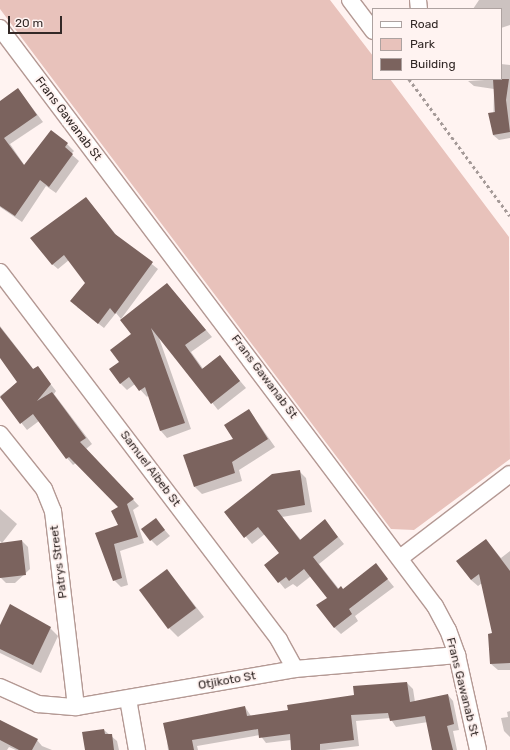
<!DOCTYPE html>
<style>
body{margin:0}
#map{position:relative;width:510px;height:750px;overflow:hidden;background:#fff3f1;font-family:Rubik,sans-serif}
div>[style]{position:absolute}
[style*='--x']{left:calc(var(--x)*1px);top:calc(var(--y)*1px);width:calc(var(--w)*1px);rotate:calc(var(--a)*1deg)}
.green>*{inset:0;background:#e8c2bb}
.shadow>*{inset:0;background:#0003}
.building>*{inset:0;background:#7b635e}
.path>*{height:2.5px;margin-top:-1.25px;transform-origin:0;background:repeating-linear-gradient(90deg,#a59a98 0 3px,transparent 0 6px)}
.roads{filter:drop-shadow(1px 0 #b49994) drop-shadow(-1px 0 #b49994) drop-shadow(0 1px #b49994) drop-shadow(0 -1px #b49994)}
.street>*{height:16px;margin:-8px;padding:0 8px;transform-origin:8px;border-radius:8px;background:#fff}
span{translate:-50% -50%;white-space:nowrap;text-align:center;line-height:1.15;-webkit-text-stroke:4px #fff3f1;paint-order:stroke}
.street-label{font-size:12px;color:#322826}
.legend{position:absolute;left:372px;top:8px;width:130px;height:72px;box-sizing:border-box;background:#fff3f1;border:1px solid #ada2a0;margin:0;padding:5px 7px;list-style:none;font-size:12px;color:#322826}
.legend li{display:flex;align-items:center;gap:8px;height:20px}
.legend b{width:20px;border:1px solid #ada2a0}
.scale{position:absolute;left:8px;top:16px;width:54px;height:18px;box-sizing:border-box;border:2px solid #322826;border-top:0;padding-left:5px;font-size:12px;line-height:14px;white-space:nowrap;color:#322826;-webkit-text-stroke:3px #fff3f1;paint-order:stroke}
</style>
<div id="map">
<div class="green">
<i style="clip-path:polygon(0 0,330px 0,373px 56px,373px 79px,390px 79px,509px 237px,510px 459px,414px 530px,391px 529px,0 9px)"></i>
</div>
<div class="shadow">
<i style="clip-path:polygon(479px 0,510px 0,510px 25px,501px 28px,501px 9px,473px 9px)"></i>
<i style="clip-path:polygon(501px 64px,510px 65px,510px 138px,499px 140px,493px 135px,494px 89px,474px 86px,468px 81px,501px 79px)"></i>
<i style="clip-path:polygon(18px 89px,43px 122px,10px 144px,25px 166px,67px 144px,74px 151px,71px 154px,79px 161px,56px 193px,46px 186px,22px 222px,0 207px,0 102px)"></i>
<i style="clip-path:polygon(91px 204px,118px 237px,158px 269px,121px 319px,116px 313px,104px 328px,77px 307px,86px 283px,69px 260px,58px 269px,52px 264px)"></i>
<i style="clip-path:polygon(167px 284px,212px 337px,191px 352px,204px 370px,220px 357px,246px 388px,218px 410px,158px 335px,191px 429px,167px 438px,161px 431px,149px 395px,147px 397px,135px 384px,127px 390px,120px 383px,120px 362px,132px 334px)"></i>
<i style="clip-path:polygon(0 326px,34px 370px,37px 367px,56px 391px,54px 394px,92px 444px,86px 449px,139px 506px,133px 510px,144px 543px,120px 551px,128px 585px,121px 587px,114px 580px,96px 534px,119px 525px,120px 507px,76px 463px,73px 465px,67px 458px,39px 421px,27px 430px,0 396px,18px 382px,0 356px)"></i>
<i style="clip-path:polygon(249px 410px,275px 447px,239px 470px,242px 481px,202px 494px,195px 487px,234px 440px)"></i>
<i style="clip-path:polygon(299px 471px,306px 478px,312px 512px,282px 517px,301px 540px,325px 521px,344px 544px,319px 564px,339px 589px,343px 590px,376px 565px,394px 587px,355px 616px,358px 621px,341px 634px,334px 627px,328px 598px,311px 576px,297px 587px,293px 584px,285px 589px,265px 565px,280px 553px,265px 534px,252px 544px,225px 512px)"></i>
<i style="clip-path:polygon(0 509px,17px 524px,2px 543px,0 541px)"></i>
<i style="clip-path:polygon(156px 520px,170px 536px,157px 546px,151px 540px)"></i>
<i style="clip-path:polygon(486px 540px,501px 558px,510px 551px,510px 672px,510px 670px,498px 670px,491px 664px,489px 634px,493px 634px,482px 583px,478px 586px,471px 580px)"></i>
<i style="clip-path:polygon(22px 541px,28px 547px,30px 569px,15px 583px,6px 583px,0 577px,0 544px)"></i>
<i style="clip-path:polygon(167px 570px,204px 617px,178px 637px,169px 628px)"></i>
<i style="clip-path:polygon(0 627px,50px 628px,58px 636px,41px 673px,0 653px)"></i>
<i style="clip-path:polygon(407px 683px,413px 689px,415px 702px,448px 695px,453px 701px,459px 730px,453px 731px,457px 750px,433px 750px,428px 722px,396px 727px,390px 718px,356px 721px,359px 746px,325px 750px,292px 750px,291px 740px,266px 743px,260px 735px,197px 746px,198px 750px,168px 750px,165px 724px,245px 707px,251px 716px,289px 711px)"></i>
<i style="clip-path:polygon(510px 711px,510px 737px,504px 731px,501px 718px,508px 717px,507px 712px)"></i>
<i style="clip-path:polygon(0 720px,37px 740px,42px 746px,52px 750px,16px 750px,9px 747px,7px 750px,0 750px)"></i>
<i style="clip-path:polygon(104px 730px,117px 741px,119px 750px,86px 750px)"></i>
</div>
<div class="building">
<i style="clip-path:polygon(501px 74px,502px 79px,509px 79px,506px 100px,510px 132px,493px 135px,488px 113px,495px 112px,493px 79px,501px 79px)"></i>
<i style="clip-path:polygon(18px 88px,37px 115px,4px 138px,24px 165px,51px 130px,68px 143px,65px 147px,73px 154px,49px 187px,40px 180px,15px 216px,0 206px,0 101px)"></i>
<i style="clip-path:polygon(86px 197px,115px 234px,153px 262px,115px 314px,110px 308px,98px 324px,70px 301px,85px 283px,64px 255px,52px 265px,30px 238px)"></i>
<i style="clip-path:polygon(167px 283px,206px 330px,185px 345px,202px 369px,220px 355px,240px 381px,211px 404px,151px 328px,185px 423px,160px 431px,145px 387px,139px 391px,129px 377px,120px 384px,109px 369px,119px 362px,110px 350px,131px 334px,120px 320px)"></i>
<i style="clip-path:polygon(0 327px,33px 369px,38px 366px,51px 384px,37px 401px,52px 392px,86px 438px,80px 442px,134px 499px,127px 504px,138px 537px,114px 544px,122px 578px,113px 581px,95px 533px,118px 525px,111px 511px,118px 507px,69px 457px,66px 459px,33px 414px,20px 424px,0 397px,17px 382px,0 358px)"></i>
<i style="clip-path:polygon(249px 409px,268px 439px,232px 462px,235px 473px,194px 487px,183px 455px,233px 439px,224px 425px)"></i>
<i style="clip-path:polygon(300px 470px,305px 505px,277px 510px,300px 540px,325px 519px,338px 537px,313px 557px,338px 589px,341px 586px,343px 589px,376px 563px,388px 579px,349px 609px,352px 614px,334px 628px,316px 605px,327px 598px,304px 569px,289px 581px,286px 577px,278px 583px,264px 565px,279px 553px,258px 527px,244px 538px,224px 512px,272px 474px)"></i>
<i style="clip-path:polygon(156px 518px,165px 530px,150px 541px,141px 529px)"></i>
<i style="clip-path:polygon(486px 539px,510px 571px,510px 663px,490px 664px,488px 634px,492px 633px,479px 574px,471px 580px,456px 561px)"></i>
<i style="clip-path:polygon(22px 540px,26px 575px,0 578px,0 543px)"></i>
<i style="clip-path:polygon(167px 569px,196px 608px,168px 629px,139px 590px)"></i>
<i style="clip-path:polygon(10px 604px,51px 627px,33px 665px,0 649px,0 625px)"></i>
<i style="clip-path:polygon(407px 682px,410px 702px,448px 694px,454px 724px,447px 726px,453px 750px,432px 750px,425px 716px,390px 721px,388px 713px,351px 715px,354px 740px,320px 744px,320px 750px,291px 750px,290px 734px,259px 738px,258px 729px,192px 740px,194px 750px,169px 750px,163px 723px,245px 706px,247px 716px,288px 710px,287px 705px,354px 695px,353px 686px)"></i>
<i style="clip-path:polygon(0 720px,38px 739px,32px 750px,19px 750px,0 740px)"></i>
<i style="clip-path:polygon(104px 729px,105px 734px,112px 734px,114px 750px,85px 750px,82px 732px)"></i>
</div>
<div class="path">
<i style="--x:409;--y:79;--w:170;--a:53.6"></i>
</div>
<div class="roads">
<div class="street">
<i style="--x:350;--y:0;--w:39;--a:53"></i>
<i style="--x:418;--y:0;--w:9;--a:84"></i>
<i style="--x:0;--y:28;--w:723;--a:53.04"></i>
<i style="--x:435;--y:606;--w:27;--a:62"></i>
<i style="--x:448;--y:630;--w:27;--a:70"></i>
<i style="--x:457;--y:655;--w:97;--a:77.5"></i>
<i style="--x:0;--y:272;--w:462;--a:52.8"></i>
<i style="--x:279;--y:640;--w:33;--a:61"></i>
<i style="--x:0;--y:434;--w:70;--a:51.3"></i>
<i style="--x:44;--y:489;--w:24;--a:68"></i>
<i style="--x:53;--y:511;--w:197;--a:83.3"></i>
<i style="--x:400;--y:558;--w:138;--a:-37.4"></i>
<i style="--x:0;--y:687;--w:42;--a:24.1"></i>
<i style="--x:38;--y:704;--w:38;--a:5"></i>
<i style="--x:76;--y:707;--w:222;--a:-9.8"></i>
<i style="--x:295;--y:669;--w:163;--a:-4.9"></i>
<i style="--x:128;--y:699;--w:52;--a:80"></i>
</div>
</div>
<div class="street-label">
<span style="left:68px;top:119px;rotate:53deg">Frans Gawanab St</span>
<span style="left:264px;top:377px;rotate:53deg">Frans Gawanab St</span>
<span style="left:150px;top:469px;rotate:53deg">Samuel Aibeb St</span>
<span style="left:59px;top:562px;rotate:-97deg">Patrys Street</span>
<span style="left:227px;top:681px;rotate:-10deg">Otjikoto St</span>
<span style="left:462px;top:687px;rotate:76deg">Frans Gawanab St</span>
</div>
<ul class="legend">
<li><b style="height:5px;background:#fff"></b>Road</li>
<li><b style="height:11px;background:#e8c2bb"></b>Park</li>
<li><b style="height:11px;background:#7b635e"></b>Building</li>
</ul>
<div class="scale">20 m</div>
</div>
